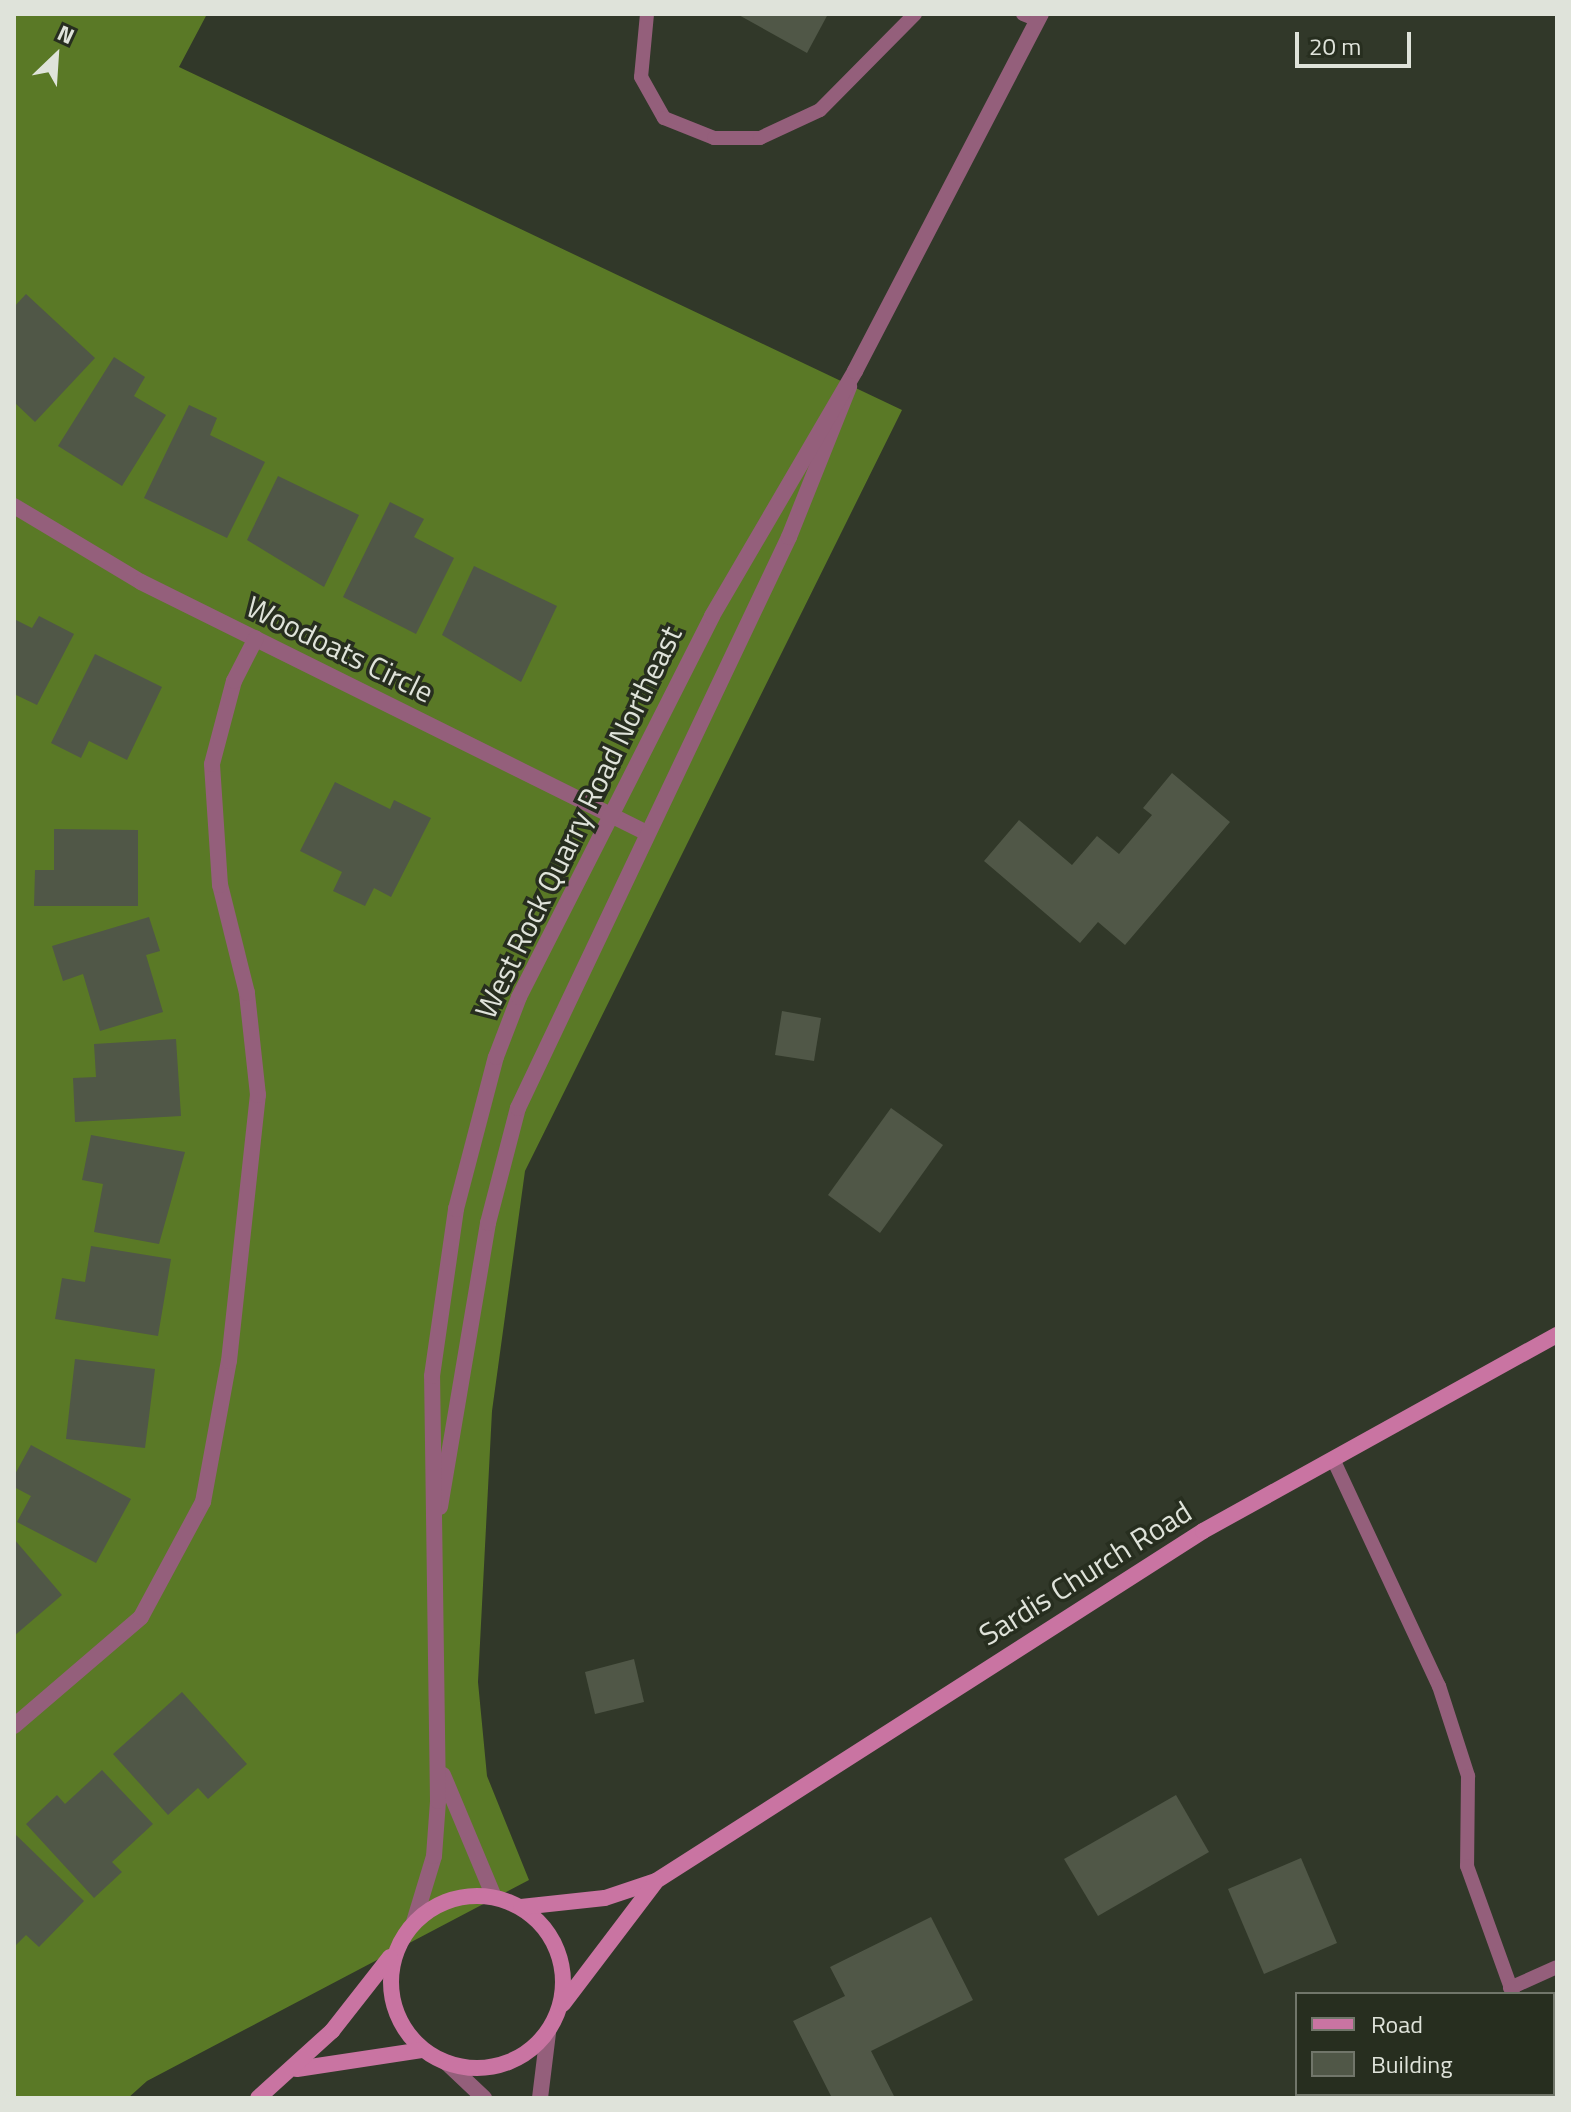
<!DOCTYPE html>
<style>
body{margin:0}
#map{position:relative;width:1571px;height:2112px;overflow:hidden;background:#313829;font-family:"Titillium Web",sans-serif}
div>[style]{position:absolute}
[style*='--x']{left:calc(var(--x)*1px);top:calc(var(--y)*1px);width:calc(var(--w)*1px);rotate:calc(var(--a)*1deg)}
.forest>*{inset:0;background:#5a7926}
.building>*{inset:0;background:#505747}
.lane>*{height:14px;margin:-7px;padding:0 7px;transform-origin:7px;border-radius:7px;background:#945f7b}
.street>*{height:16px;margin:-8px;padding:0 8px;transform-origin:8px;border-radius:8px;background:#945f7b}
.secondary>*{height:16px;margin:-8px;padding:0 8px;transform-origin:8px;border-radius:8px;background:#c974a2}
.secondary>.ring{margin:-8px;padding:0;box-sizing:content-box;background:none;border:16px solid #c974a2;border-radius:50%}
span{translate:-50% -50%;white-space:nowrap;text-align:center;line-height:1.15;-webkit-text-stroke:7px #272e1f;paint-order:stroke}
.street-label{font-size:30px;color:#dfe3da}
.frame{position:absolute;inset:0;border:16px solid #dfe3da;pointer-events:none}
.legend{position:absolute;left:1295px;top:1992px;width:260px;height:104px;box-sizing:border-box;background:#272e1f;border:2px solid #71766a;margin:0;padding:10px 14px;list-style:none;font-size:24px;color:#dfe3da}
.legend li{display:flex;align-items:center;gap:16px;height:40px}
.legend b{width:40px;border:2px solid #71766a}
.north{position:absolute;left:16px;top:16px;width:80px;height:80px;-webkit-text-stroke:6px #272e1f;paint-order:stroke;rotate:25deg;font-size:22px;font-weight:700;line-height:32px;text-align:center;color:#dfe3da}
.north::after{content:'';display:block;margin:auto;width:28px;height:36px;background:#dfe3da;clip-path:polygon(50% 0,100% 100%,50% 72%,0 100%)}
.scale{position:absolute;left:1295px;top:32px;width:116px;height:36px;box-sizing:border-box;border:4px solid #dfe3da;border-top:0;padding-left:10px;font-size:24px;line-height:28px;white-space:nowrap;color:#dfe3da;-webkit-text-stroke:6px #272e1f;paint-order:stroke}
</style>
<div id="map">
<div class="forest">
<i style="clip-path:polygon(14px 14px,207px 14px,179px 67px,902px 410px,525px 1171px,492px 1411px,478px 1682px,487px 1776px,529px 1880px,147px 2081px,128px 2098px,14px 2098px)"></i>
</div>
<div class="building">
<i style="clip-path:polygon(737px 14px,828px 14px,807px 53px)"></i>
<i style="clip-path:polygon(26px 294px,95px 358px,35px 422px,14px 402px,14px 307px)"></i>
<i style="clip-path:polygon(114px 357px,145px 377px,134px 396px,166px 415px,122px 486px,58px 446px)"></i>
<i style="clip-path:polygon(189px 405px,217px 418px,210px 435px,265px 462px,227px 538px,144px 498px)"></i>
<i style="clip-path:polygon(278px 476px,359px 515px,324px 587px,247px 540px)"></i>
<i style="clip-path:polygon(390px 502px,424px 519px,414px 537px,454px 558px,416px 634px,343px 597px)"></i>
<i style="clip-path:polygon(474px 566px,557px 606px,521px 682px,442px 635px)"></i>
<i style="clip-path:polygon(39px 616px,74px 634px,37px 705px,14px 694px,14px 619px,32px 628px)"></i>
<i style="clip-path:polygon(95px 654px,162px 687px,127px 760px,89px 741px,81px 758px,51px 743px)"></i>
<i style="clip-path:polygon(1172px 773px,1230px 822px,1125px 945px,1098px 922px,1080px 943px,984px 861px,1019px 820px,1072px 865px,1097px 836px,1119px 854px,1152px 815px,1143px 808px)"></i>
<i style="clip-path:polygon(335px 782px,390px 809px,394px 800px,431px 818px,391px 897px,374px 888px,365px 906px,333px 891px,342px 872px,300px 851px)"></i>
<i style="clip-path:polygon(54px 829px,138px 830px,138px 906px,34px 906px,35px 870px,54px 870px)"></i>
<i style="clip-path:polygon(149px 917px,160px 951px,146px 955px,163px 1012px,100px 1031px,83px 974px,63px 981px,52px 946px)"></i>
<i style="clip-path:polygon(782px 1011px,821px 1018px,814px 1061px,775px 1055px)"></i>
<i style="clip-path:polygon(176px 1039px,181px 1116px,75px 1122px,73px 1078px,96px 1077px,94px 1044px)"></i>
<i style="clip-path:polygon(891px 1108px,943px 1145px,880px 1233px,828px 1195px)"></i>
<i style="clip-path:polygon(91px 1135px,185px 1152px,159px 1244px,94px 1232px,103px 1184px,82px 1180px)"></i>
<i style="clip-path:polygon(91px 1246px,171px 1259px,158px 1336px,55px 1319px,62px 1278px,85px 1282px)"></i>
<i style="clip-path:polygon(75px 1359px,155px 1369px,145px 1448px,66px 1439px)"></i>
<i style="clip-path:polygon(31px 1445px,131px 1499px,96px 1563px,17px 1522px,31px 1496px,14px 1487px,14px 1476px)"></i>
<i style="clip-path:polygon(14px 1539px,62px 1595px,14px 1636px)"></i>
<i style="clip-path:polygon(634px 1659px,644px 1702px,595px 1714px,585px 1672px)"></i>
<i style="clip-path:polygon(182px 1692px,247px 1764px,208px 1799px,198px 1788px,168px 1815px,113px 1754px)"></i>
<i style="clip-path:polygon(102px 1770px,153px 1824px,112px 1862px,122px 1872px,94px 1898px,26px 1824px,57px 1795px,65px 1804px)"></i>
<i style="clip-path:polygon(1176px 1795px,1209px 1852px,1098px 1916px,1064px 1859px)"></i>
<i style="clip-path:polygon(14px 1833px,84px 1901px,39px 1947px,26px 1935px,14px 1947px)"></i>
<i style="clip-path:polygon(1301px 1858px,1337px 1943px,1264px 1974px,1228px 1889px)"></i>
<i style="clip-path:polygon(931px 1917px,973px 2000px,871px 2051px,895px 2098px,832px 2098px,793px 2021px,845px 1996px,830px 1967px)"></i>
</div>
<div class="lane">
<i style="--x:647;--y:14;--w:63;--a:95.4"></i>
<i style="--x:641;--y:77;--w:47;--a:60.7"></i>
<i style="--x:664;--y:118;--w:54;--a:21.8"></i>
<i style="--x:714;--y:138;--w:46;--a:0"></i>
<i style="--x:760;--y:138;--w:66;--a:-25"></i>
<i style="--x:820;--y:110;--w:135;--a:-45.3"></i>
<i style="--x:1023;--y:14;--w:16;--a:22"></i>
<i style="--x:1333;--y:1459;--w:251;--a:65"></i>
<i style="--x:1439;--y:1686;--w:95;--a:72.1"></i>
<i style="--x:1468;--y:1776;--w:90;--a:90.6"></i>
<i style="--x:1467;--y:1866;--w:136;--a:70.2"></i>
<i style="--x:1510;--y:1988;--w:51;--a:-24.1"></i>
<i style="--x:1553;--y:2085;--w:10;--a:66"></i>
</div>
<div class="street">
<i style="--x:14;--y:506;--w:148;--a:30.9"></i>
<i style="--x:141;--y:582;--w:565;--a:26.38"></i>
<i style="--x:440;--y:1507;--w:288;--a:-80.4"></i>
<i style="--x:488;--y:1223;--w:119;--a:-75.4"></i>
<i style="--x:518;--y:1108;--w:632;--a:-64.61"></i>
<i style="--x:789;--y:537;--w:162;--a:-68.2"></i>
<i style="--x:14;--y:1726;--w:167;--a:-40.6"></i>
<i style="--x:141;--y:1617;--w:131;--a:-61.7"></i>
<i style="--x:203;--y:1502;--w:143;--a:-79.6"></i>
<i style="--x:229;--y:1361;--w:268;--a:-83.8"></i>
<i style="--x:258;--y:1095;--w:103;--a:-96.2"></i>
<i style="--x:247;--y:993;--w:111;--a:-104"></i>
<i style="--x:220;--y:885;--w:121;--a:-93.8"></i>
<i style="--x:212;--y:764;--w:86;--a:-75.2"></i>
<i style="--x:234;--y:681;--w:48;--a:-62.9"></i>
<i style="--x:443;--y:1775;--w:132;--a:67.3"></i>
<i style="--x:414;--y:1922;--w:69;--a:-73.1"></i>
<i style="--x:434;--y:1856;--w:55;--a:-85.8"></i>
<i style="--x:438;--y:1801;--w:425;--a:-90.8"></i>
<i style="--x:432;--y:1376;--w:169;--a:-81.8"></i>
<i style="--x:456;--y:1209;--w:157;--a:-75.3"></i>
<i style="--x:496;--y:1057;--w:64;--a:-69"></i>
<i style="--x:519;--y:997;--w:427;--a:-63.1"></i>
<i style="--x:712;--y:616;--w:284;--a:-59.7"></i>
<i style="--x:855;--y:371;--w:403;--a:-62.5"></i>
<i style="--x:447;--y:2063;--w:51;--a:43.4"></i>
<i style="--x:540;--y:2098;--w:65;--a:-83"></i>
</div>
<div class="secondary">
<i class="ring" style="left:391px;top:1896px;width:156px;height:156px"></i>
<i style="--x:521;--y:1907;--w:84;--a:-6.1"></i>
<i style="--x:605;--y:1898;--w:54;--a:-18.4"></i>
<i style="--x:656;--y:1881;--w:649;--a:-32.61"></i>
<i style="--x:1203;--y:1531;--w:405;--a:-29"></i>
<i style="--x:563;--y:2004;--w:152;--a:-52.8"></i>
<i style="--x:297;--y:2069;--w:126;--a:-8.6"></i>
<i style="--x:258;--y:2098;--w:100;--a:-42.2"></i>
<i style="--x:332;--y:2031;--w:94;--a:-51.9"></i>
</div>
<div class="street-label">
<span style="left:340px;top:649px;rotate:26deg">Woodoats Circle</span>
<span style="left:578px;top:822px;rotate:-64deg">West Rock Quarry Road Northeast</span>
<span style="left:1085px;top:1573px;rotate:-32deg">Sardis Church Road</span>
</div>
<div class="frame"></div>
<ul class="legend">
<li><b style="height:10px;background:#c974a2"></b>Road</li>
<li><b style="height:22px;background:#505747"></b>Building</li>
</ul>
<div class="north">N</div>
<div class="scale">20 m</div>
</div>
